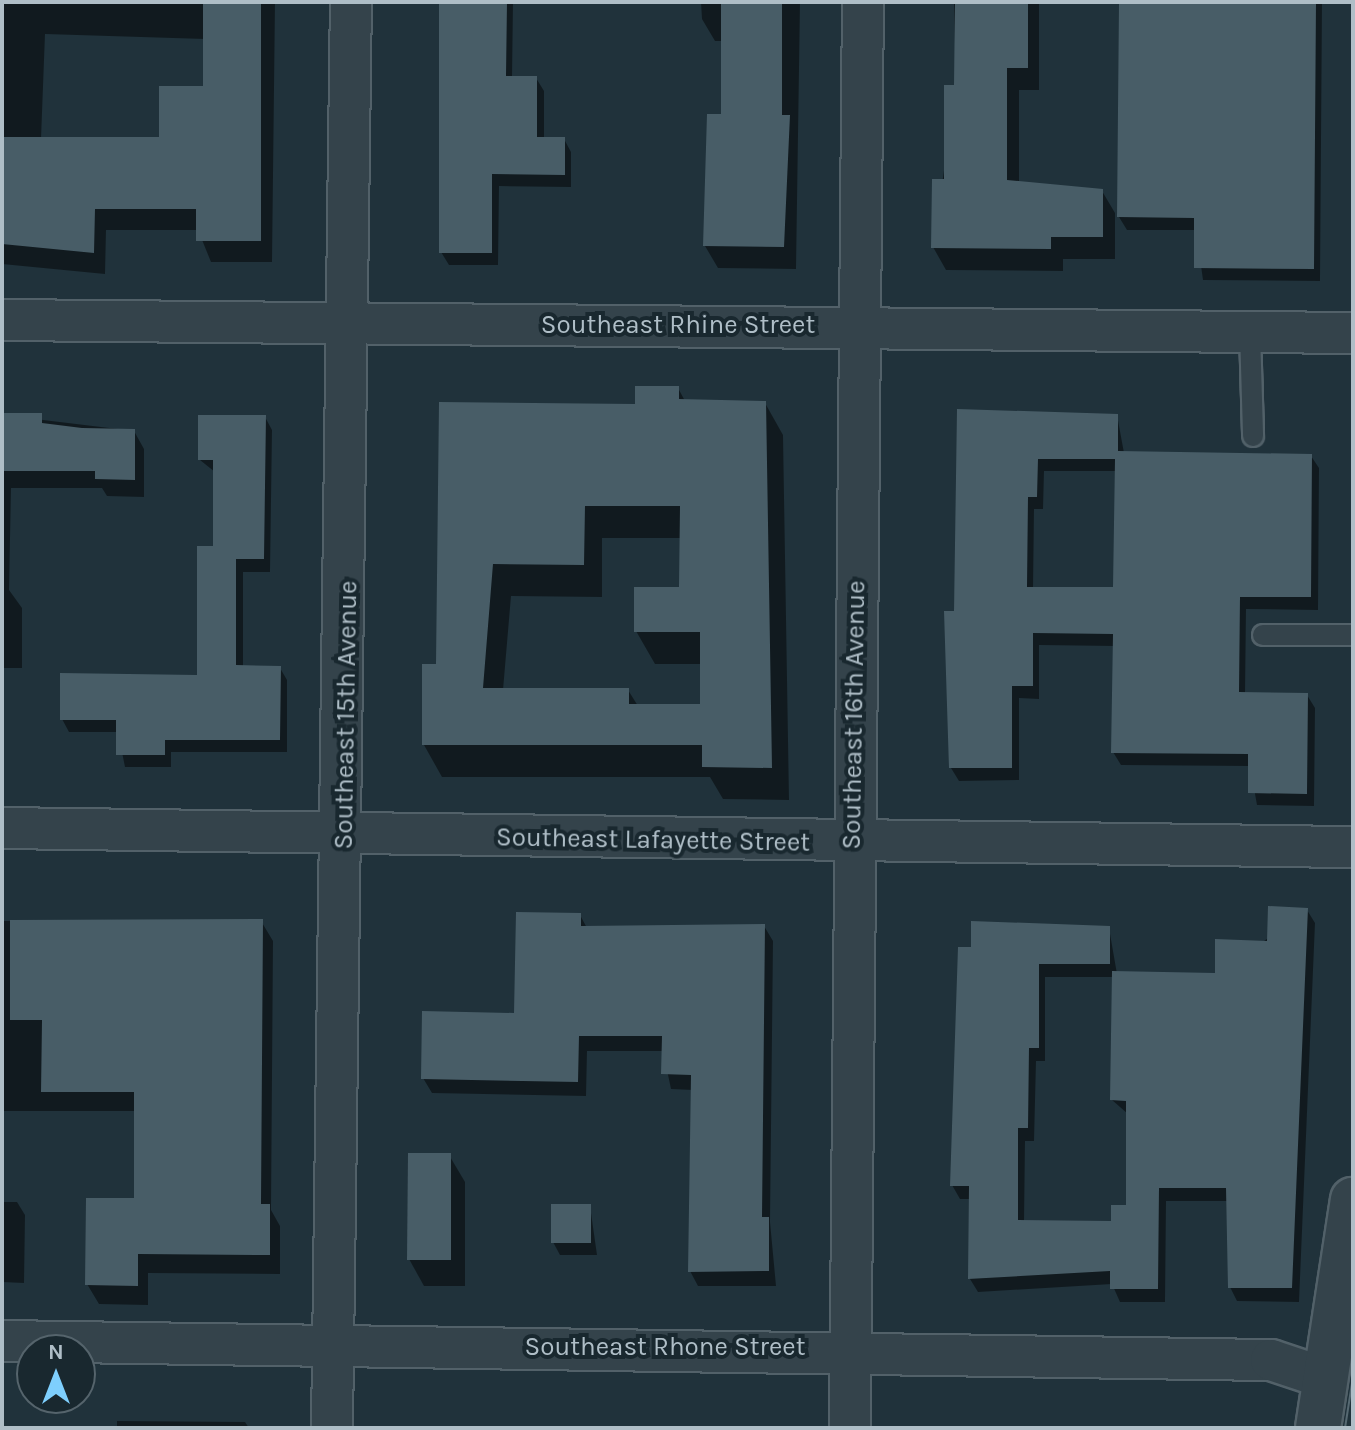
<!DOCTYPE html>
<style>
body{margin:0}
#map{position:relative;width:1355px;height:1430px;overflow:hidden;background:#20323b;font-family:Karla,sans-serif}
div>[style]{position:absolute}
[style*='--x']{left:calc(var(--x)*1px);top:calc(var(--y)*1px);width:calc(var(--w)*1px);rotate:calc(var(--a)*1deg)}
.shadow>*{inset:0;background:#0007}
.building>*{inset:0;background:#485d67}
.roads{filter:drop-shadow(2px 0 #526169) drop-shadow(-2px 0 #526169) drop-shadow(0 2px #526169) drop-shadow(0 -2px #526169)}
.service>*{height:20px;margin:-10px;padding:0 10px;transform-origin:10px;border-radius:10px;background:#34434b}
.minor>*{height:40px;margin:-20px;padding:0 20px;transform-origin:20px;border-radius:20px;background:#34434b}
.tertiary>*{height:44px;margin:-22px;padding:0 22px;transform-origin:22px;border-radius:22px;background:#34434b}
.tram>*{height:2px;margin:-1px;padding:0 1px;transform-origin:1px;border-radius:1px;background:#566972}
span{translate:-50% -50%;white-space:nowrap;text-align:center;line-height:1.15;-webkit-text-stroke:8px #19282f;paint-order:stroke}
.street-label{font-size:26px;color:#afbec7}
.frame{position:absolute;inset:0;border:4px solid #afbec7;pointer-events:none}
.north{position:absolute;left:16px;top:1334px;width:80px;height:80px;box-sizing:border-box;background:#19282f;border:2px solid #55646c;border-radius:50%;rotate:0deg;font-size:22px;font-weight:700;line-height:32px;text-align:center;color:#afbec7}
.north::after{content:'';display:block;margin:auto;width:28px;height:36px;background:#7ecffd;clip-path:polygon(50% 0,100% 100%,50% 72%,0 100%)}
</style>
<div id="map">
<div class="shadow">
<i style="clip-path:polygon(evenodd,2px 2px,275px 2px,272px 262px,211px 262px,198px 230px,106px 230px,105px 274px,2px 264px,2px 2px,45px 34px,205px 39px,205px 88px,161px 139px,41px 139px,45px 34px)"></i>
<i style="clip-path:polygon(443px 2px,513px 2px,512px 78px,536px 78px,544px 91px,544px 139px,564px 139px,571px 152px,571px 187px,499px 186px,498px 265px,449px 265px,441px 252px)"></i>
<i style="clip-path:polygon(701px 2px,800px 2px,796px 269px,718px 268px,705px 246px,723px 116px,723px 41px,715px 41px,702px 19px)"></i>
<i style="clip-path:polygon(954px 2px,1039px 2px,1039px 90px,1019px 90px,1019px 183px,1102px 191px,1115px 213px,1115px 259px,1063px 259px,1063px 271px,946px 270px,933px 247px,956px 87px)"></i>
<i style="clip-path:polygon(1121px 2px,1322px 2px,1320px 281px,1203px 280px,1196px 230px,1127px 230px,1119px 217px)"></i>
<i style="clip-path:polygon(evenodd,678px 388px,685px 401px,765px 403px,783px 435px,789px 800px,723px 799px,710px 777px,442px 777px,424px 745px,438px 666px,441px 404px,637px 406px,678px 388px,602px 538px,682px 538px,681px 589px,636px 631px,655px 664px,702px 664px,702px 706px,638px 706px,628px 690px,503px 690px,511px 596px,602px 597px,602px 538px)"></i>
<i style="clip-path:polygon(evenodd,959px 411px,1117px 415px,1124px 453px,1311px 456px,1319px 468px,1318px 610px,1246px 609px,1245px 694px,1307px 695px,1315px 708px,1314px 806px,1257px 805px,1250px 766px,1121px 765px,1113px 752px,1115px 646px,1039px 645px,1039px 699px,1019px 698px,1019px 780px,959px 781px,951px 768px,959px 411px,1044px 471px,1117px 471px,1115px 589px,1033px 589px,1034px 509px,1043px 509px,1044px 471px)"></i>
<i style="clip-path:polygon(2px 415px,134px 431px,144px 449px,144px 497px,107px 496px,102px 488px,11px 488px,9px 590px,22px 608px,22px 668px,2px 668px)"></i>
<i style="clip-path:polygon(265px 417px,272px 430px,270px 572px,243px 572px,243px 667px,280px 668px,287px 680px,287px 752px,171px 752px,171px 767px,125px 767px,118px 732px,69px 732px,62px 719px,199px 677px,215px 548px,215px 472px,200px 460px)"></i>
<i style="clip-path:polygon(evenodd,1307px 910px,1315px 923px,1299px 1302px,1237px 1301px,1230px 1287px,1228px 1201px,1166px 1201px,1165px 1302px,1120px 1302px,1112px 1284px,978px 1292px,970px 1279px,971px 1199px,960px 1199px,952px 1185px,960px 949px,1109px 928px,1117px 974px,1217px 975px,1307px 910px,1045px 977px,1114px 977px,1112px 1100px,1128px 1114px,1128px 1207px,1113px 1223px,1024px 1222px,1025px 1141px,1034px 1141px,1036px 1061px,1045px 1061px,1045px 977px)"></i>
<i style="clip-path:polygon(580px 915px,587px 928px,764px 926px,773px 941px,770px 1222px,776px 1286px,698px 1286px,690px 1271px,693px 1090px,671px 1089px,663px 1051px,587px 1051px,586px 1096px,432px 1093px,423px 1078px,516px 1015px)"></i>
<i style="clip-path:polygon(2px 921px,261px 921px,273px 941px,271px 1210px,280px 1226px,280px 1274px,148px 1273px,148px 1305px,99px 1304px,87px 1284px,136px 1200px,136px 1111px,2px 1111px)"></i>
<i style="clip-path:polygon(449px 1155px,465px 1182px,465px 1286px,424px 1286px,409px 1259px)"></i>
<i style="clip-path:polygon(2px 1202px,17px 1202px,25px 1215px,24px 1283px,2px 1282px)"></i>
<i style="clip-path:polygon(590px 1206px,597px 1255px,560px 1255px,553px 1242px)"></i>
<i style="clip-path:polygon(117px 1421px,245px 1422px,249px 1428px,117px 1428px)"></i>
</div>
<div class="building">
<i style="clip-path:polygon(203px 2px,261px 2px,261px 241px,196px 241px,196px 209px,95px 209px,94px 253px,2px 244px,2px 137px,159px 137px,159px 86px,203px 86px)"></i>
<i style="clip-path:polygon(439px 2px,507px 2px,506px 76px,537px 76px,537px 137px,565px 137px,565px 175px,492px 174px,492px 253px,439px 253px)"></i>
<i style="clip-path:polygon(721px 2px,782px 2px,782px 115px,790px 115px,784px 247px,703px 246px,707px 114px,721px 114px)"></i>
<i style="clip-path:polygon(955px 2px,1028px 2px,1028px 68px,1007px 68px,1007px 180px,1103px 189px,1103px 237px,1051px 237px,1051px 249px,931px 248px,932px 179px,944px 179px,944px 85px,954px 85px)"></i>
<i style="clip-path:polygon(1119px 2px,1316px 2px,1314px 269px,1194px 268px,1194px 218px,1117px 217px)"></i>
<i style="clip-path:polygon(evenodd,635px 386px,679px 386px,679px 399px,766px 401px,772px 768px,702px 767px,702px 745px,422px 745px,422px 664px,436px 664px,439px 402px,635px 404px,635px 386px,585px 506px,680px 506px,679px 587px,634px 587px,634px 632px,700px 632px,700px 704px,629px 704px,629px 688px,483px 688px,493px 564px,584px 565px,585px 506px)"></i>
<i style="clip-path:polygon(evenodd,957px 409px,1118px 414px,1118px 451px,1312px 454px,1311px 597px,1240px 597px,1239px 692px,1308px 693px,1307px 794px,1248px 793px,1248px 754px,1111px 753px,1113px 634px,1033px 633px,1033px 686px,1012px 686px,1012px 768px,949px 768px,944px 611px,954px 611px,957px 409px,1038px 459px,1115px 459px,1113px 587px,1027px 587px,1028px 497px,1037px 497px,1038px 459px)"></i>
<i style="clip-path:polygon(2px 413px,42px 413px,42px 423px,82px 428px,135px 429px,135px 480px,95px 479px,95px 471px,2px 471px)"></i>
<i style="clip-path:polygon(198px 415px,266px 415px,264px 559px,236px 559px,236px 665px,281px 666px,280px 740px,165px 740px,165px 755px,116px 755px,116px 720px,60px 720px,60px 673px,197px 675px,197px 546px,213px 546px,213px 460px,198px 460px)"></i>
<i style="clip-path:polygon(1268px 906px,1308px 908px,1292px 1288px,1228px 1288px,1226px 1188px,1159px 1188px,1158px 1289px,1110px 1289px,1110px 1271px,968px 1279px,969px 1186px,950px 1186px,958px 947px,971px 947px,971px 921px,1110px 926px,1110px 964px,1039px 964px,1039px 1048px,1029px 1048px,1028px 1128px,1018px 1128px,1018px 1220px,1111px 1221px,1111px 1205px,1126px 1205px,1126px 1101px,1110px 1100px,1112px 971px,1215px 973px,1215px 939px,1267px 941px)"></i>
<i style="clip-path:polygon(516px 912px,581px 913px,581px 926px,765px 924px,762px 1217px,769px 1217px,769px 1271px,688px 1272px,691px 1075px,661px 1074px,662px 1036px,579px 1036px,578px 1082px,421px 1079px,422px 1011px,514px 1013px)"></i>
<i style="clip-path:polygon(263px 919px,261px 1204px,270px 1204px,270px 1255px,138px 1254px,138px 1286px,85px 1285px,86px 1198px,134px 1198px,134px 1092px,41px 1092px,42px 1020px,10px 1020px,10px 920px)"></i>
<i style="clip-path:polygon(408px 1153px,451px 1153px,451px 1260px,407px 1260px)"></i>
<i style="clip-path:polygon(551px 1204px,591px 1204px,591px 1243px,551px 1243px)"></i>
</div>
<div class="roads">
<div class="service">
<i style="--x:1250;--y:332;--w:104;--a:88.3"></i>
<i style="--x:1263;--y:635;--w:90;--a:0"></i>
</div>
<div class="minor">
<i style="--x:2;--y:320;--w:1351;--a:0.55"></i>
<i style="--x:2;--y:828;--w:1351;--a:0.81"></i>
<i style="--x:2;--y:1341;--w:1269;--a:0.86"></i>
<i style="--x:1271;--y:1360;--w:57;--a:18.4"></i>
<i style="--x:332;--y:1428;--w:1426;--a:-89.24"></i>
<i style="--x:850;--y:1428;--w:1426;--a:-89.48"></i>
</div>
<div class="tertiary">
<i style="--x:1318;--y:1428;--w:231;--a:-81.3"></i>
</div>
</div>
<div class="tram">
<i style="--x:1345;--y:1428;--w:52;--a:-81.1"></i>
</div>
<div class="street-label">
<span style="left:678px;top:325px">Southeast Rhine Street</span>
<span style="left:346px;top:715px;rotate:-89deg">Southeast 15th Avenue</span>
<span style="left:854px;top:715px;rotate:-89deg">Southeast 16th Avenue</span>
<span style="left:653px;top:840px;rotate:1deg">Southeast Lafayette Street</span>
<span style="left:665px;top:1347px">Southeast Rhone Street</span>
</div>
<div class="frame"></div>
<div class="north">N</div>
</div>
